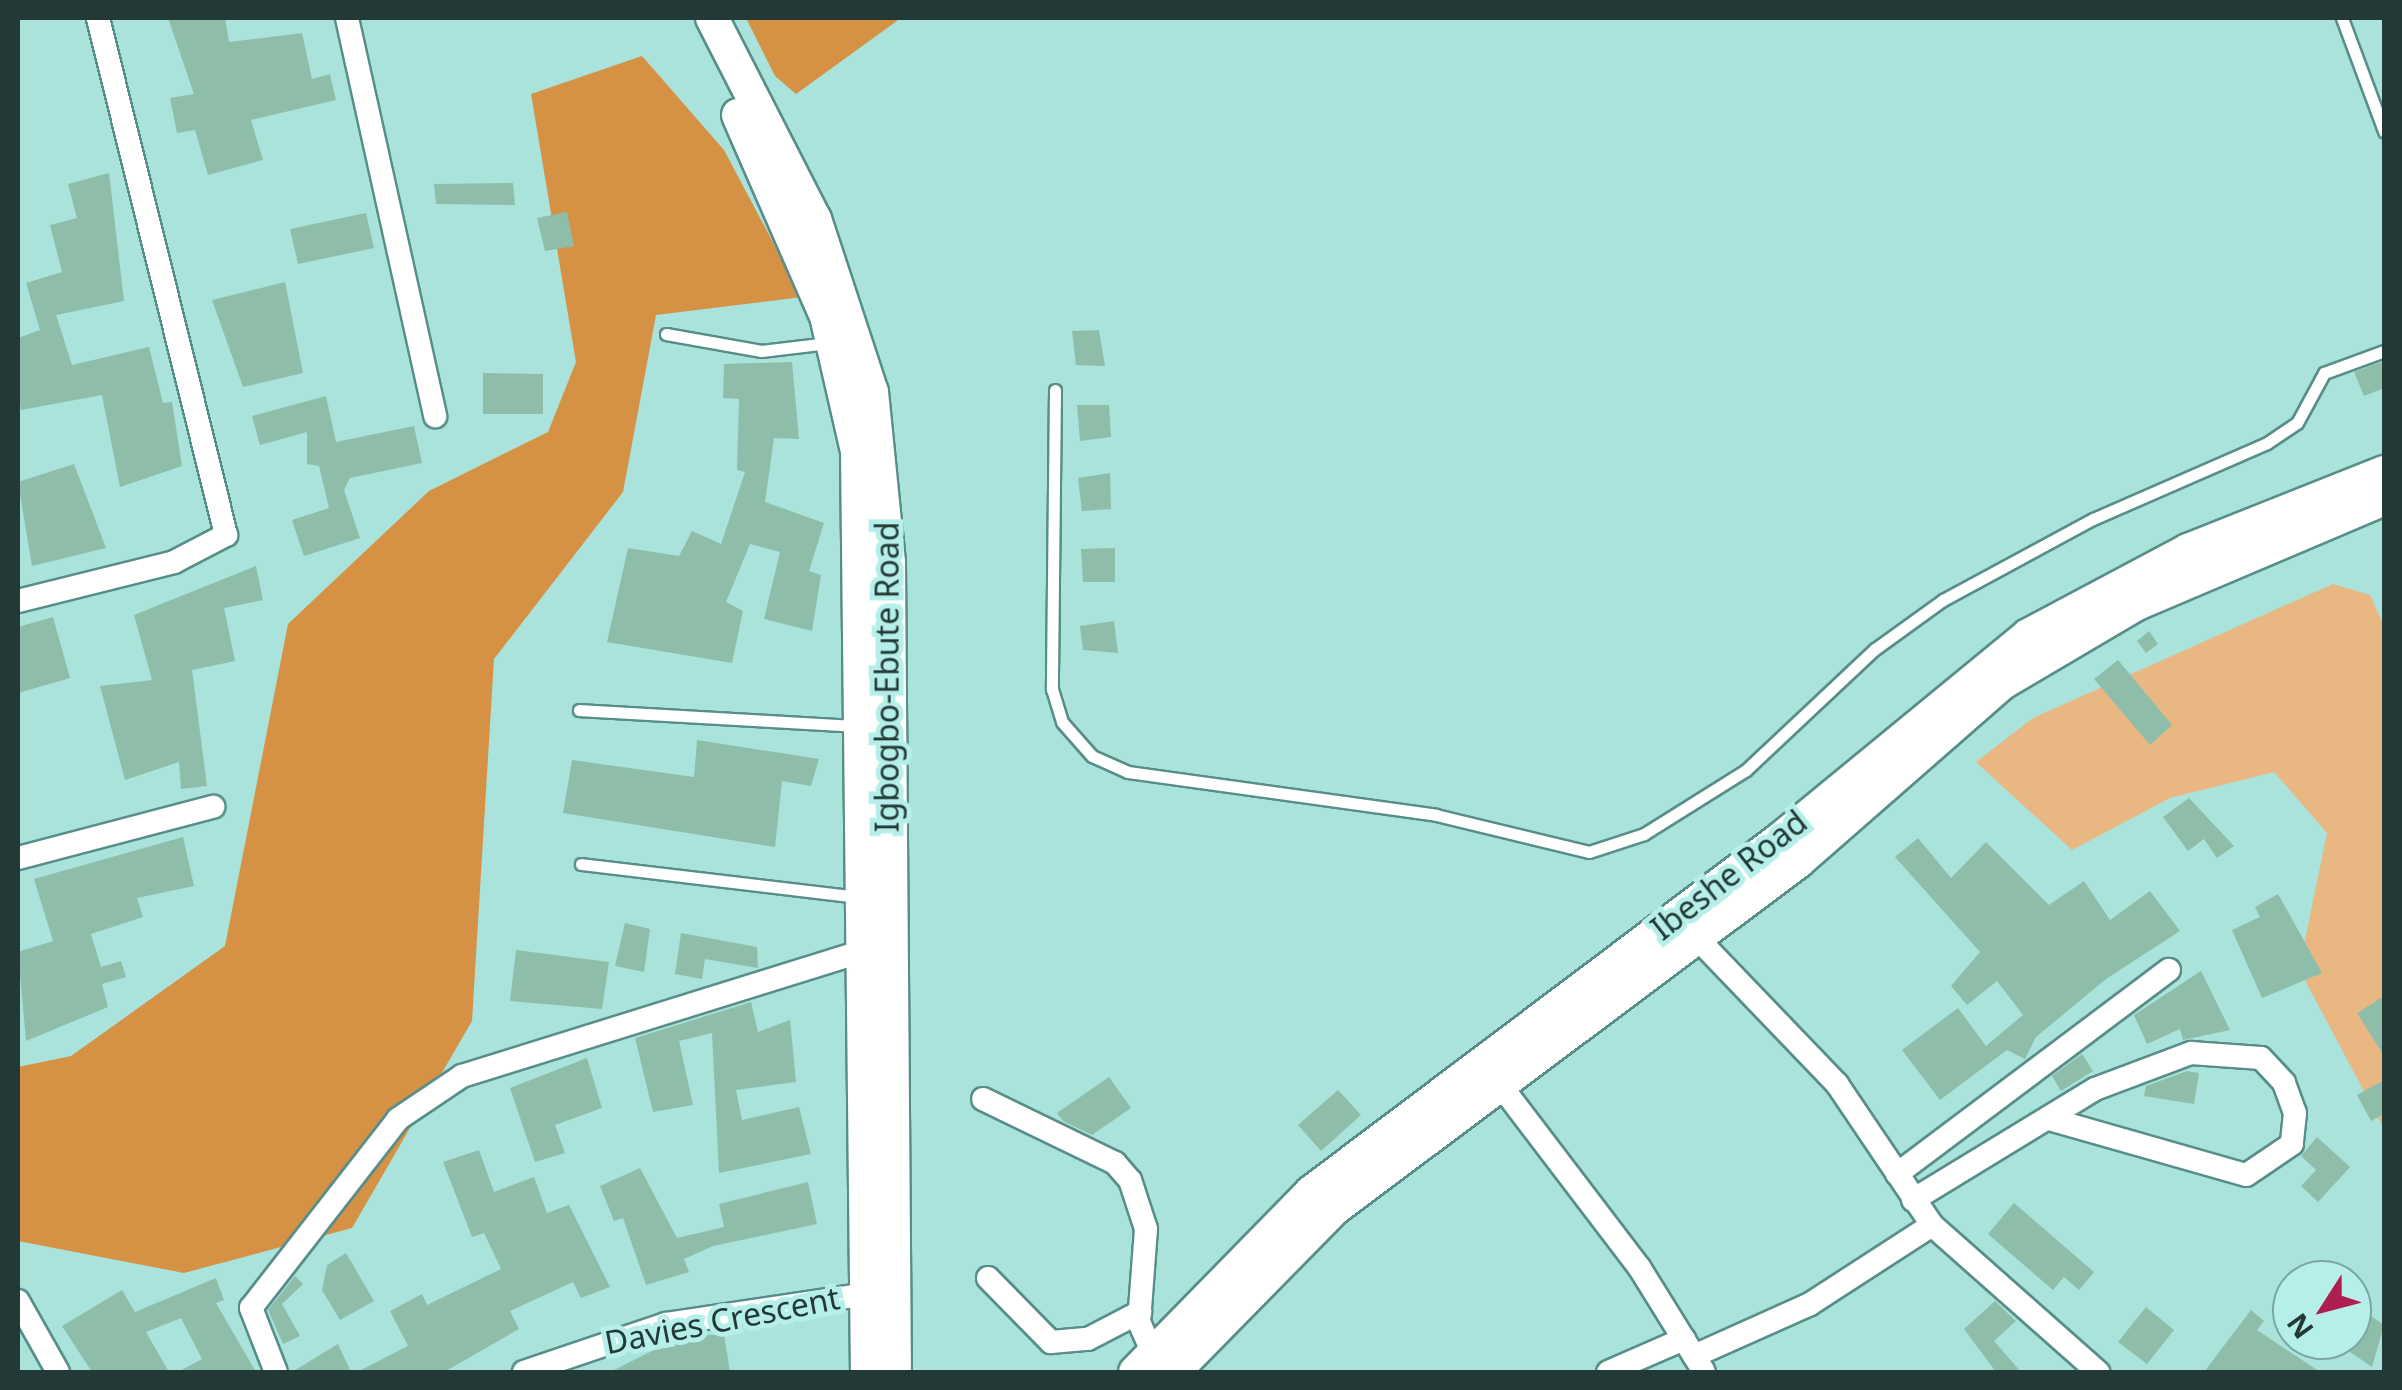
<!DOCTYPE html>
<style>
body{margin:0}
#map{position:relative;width:2402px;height:1390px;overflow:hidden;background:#aae2dc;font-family:"Noto Sans",sans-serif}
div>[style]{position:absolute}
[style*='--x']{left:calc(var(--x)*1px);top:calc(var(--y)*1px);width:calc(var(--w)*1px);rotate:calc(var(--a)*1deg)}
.green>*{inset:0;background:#e9b782}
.forest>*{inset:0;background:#d59244}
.building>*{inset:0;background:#8ebeaa}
.roads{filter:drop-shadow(2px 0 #588e89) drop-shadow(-2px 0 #588e89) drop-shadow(0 2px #588e89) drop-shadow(0 -2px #588e89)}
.service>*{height:11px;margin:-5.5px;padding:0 5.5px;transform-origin:5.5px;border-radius:5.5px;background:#fff}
.minor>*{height:22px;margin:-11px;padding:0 11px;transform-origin:11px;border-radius:11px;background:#fff}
.secondary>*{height:32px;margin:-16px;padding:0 16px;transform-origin:16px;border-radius:16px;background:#fff}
span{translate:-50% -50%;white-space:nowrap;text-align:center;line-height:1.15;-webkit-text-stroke:10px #b6efe9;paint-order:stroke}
.street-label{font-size:32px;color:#223937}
.frame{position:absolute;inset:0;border:20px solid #223937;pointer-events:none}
.north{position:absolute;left:2272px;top:1260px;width:100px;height:100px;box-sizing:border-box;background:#b6efe9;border:2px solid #7ba6a2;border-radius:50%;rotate:234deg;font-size:28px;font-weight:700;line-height:40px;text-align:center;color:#223937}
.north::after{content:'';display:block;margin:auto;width:35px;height:45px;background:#af1e50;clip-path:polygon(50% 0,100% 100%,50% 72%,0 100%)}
</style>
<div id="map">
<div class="green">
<i style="clip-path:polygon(2333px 584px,2370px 595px,2384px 626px,2384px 1129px,2299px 969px,2327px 833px,2274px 772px,2170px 798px,2072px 850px,1976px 762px,2033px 718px)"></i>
</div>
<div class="forest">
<i style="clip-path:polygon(746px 18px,901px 18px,796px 94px,775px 76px)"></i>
<i style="clip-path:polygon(642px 56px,724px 150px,802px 297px,656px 315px,623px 492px,494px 659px,472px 1021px,352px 1228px,184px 1273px,18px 1241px,18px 1067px,71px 1056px,225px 946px,288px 624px,429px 491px,548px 432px,576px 362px,531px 94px)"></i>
</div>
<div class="building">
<i style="clip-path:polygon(168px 18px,225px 18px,229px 42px,302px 33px,312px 79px,330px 74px,336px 100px,251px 120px,263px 160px,208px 175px,195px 130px,177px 133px,170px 98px,194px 94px)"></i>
<i style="clip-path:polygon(109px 173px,124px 301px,56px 315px,72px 365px,149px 347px,163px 403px,172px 402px,182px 466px,120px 487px,102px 395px,21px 410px,18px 394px,18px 338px,40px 330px,26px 283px,62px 272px,50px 225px,77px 218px,68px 184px)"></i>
<i style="clip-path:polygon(513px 183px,515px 205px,436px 204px,434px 184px)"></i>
<i style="clip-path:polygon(567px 212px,574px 246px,545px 251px,537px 218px)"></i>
<i style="clip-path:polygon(366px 213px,374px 248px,298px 264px,290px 229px)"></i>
<i style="clip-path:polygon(285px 282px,303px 373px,243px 387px,212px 300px)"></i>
<i style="clip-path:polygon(1099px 330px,1105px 366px,1076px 365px,1072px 331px)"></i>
<i style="clip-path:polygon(2384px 361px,2384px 388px,2364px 396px,2354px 372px)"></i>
<i style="clip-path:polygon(792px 362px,799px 439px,774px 438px,765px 502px,824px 523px,809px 571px,821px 575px,812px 631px,764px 619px,780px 552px,750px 544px,726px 602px,743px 611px,732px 663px,607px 642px,628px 548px,679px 556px,692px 531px,721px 544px,745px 472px,737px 470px,739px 399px,723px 398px,724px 364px)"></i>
<i style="clip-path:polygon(483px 373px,543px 374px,543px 414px,483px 414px)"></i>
<i style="clip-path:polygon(326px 396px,336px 442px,414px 426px,422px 463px,350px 478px,344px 490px,360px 538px,304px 556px,292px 520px,329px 508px,319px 466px,307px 464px,307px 432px,260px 445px,252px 416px)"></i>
<i style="clip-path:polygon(1077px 405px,1109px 405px,1111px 437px,1080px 441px)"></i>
<i style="clip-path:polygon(74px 464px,106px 548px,32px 566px,18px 482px)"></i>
<i style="clip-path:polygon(1110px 473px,1111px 509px,1082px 511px,1078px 478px)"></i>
<i style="clip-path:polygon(1115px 548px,1115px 582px,1083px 582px,1081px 549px)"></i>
<i style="clip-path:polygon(256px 566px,263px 600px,224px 608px,235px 661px,192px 670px,207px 786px,181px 789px,179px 762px,125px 780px,100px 686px,152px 680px,134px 615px)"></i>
<i style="clip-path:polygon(53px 617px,70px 678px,18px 693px,18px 627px)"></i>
<i style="clip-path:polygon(1114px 621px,1118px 653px,1083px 650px,1080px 626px)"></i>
<i style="clip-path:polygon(2149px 631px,2158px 644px,2146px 653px,2137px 641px)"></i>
<i style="clip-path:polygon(2118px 660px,2172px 725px,2150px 745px,2094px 679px)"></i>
<i style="clip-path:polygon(697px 740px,819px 759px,811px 786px,782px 781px,775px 847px,563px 813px,572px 760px,694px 777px)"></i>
<i style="clip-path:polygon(2189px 798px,2234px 846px,2217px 858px,2204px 839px,2188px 851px,2163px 817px)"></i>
<i style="clip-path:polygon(183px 837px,194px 886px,137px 898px,143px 917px,91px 934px,101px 967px,121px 961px,126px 977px,102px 984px,108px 1007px,26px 1041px,18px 952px,53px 941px,34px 879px)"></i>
<i style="clip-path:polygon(1918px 838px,1951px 878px,1986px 842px,2049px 905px,2084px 881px,2110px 920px,2150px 891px,2180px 931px,2106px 979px,2036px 1037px,2025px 1059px,2007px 1050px,1940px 1100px,1902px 1050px,1958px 1008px,1986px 1046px,2023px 1015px,1997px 981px,1967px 1005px,1951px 986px,1980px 952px,1895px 857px)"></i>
<i style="clip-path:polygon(2278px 894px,2322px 973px,2262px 998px,2232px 930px,2260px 917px,2255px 907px)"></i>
<i style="clip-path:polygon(625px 923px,650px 929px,644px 972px,615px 966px)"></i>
<i style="clip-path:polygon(681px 933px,757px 947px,758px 968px,705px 959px,702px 979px,675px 974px)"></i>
<i style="clip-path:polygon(516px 950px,609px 962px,602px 1009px,510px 1001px)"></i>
<i style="clip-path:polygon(2201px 971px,2230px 1030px,2183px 1040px,2180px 1029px,2147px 1044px,2134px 1015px)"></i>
<i style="clip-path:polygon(2384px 996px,2384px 1056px,2357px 1013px)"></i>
<i style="clip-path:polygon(751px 1002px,758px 1032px,790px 1020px,796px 1082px,736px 1090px,742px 1120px,799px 1107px,811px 1154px,719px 1173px,712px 1033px,679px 1041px,693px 1105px,653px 1112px,635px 1038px)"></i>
<i style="clip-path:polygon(2082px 1054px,2093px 1071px,2061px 1091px,2052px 1076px)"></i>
<i style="clip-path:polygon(587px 1058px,602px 1108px,555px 1125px,565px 1153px,535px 1162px,510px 1088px)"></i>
<i style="clip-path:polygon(2187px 1071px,2199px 1073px,2194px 1104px,2144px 1096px,2146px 1086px)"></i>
<i style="clip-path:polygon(1109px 1077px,1131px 1108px,1092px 1135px,1063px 1121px,1057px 1113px)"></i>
<i style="clip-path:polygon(2384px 1080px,2384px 1114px,2371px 1121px,2357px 1095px)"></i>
<i style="clip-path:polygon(1338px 1090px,1361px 1115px,1321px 1151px,1298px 1125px)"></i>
<i style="clip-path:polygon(2317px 1137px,2350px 1167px,2318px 1202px,2301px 1186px,2316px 1170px,2301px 1156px)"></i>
<i style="clip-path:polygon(479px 1150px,494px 1192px,534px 1177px,547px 1213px,569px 1205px,610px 1287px,581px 1298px,573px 1282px,510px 1311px,519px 1329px,444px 1372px,357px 1372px,408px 1346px,390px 1311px,422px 1294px,427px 1305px,501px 1269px,484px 1233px,472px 1237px,443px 1162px)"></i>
<i style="clip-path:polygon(640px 1168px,677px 1238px,724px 1227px,719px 1204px,808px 1182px,817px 1224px,713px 1246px,684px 1259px,689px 1272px,646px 1285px,623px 1218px,614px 1221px,600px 1186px)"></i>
<i style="clip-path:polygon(2014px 1203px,2094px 1272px,2079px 1290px,2064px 1277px,2053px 1290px,1988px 1234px)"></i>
<i style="clip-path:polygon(346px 1253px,374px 1301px,340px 1320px,322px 1290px,327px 1265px)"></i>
<i style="clip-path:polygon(295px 1276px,303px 1284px,282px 1304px,300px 1336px,283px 1344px,268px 1310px)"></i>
<i style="clip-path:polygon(216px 1278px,224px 1300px,216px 1303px,256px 1372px,178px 1372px,202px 1359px,181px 1318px,146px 1332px,169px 1372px,92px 1372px,62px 1326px,122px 1290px,135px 1312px)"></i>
<i style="clip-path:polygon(1995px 1301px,2016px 1321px,1994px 1341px,2021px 1372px,1996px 1372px,1964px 1329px)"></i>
<i style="clip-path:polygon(2352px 1303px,2384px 1325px,2372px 1367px,2347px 1350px,2362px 1327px,2352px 1323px)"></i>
<i style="clip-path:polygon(2146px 1307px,2174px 1330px,2147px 1364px,2118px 1342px)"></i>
<i style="clip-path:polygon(2251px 1310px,2264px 1321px,2257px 1330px,2320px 1372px,2204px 1372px)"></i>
<i style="clip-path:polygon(724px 1334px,730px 1372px,610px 1372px,680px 1337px)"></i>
<i style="clip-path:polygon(338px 1344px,351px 1372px,292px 1372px)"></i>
</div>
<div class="roads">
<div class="service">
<i style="--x:2342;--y:18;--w:121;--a:69.6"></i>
<i style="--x:666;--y:334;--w:97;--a:10.1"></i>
<i style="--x:761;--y:351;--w:68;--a:-6.7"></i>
<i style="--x:1055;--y:390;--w:299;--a:90.6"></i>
<i style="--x:1052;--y:689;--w:34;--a:73"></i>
<i style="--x:1062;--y:722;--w:45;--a:48.6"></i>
<i style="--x:1092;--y:756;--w:39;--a:24"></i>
<i style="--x:1128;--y:772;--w:311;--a:7.9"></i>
<i style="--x:1436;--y:815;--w:157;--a:13.6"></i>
<i style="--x:1589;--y:852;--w:58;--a:-18.1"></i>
<i style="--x:1644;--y:834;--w:120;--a:-32.1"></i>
<i style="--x:1746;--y:770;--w:177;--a:-43.2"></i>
<i style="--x:1875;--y:649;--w:84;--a:-35.8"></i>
<i style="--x:1943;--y:600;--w:170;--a:-28.4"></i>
<i style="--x:2093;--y:519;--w:190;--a:-23.6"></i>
<i style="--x:2267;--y:443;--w:36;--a:-34"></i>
<i style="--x:2297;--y:423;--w:57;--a:-61.6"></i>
<i style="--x:2324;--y:373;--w:64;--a:-20.1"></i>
<i style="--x:579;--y:710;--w:279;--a:3.3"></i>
<i style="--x:581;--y:864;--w:278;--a:6.8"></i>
</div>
<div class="minor">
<i style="--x:347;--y:18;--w:408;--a:77.5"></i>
<i style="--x:18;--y:601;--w:161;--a:-14"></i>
<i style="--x:174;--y:562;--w:59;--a:-27.4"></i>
<i style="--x:226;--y:535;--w:533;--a:-103.91"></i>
<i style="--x:18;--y:858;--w:202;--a:-14.7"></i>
<i style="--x:1696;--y:937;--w:204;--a:46.2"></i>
<i style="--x:1837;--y:1084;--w:170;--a:56"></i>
<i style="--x:1932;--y:1225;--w:222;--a:41.5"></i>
<i style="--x:1498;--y:1082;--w:233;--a:52.7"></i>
<i style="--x:1639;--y:1267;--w:123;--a:58.2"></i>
<i style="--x:983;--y:1099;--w:147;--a:25.9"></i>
<i style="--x:1115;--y:1163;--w:23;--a:49"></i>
<i style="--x:1130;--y:1180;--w:52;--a:71.9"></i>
<i style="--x:1146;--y:1229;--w:93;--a:94.3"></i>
<i style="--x:1139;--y:1322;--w:34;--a:66"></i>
<i style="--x:1897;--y:1174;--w:340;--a:-36.9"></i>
<i style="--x:1913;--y:1200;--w:213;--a:-31.4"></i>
<i style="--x:2095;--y:1089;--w:103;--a:-20.6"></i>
<i style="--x:2191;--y:1053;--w:70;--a:4.1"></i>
<i style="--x:2261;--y:1058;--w:34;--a:47"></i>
<i style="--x:2284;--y:1083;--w:32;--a:70"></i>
<i style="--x:2295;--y:1113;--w:31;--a:96"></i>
<i style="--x:2292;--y:1144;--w:55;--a:146"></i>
<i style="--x:2246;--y:1175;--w:205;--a:-164.1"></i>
<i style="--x:988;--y:1278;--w:90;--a:45.5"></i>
<i style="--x:1051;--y:1342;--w:37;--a:-5"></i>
<i style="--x:1088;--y:1339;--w:59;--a:-27.4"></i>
<i style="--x:18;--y:1301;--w:81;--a:60.6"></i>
<i style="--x:1694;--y:1356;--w:127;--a:-24.1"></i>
<i style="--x:1810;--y:1304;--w:145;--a:-32.9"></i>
<i style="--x:276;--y:1372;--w:69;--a:-111.3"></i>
<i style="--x:251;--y:1308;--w:239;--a:-52.1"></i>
<i style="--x:398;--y:1119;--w:77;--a:-33.9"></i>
<i style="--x:462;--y:1076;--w:421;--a:-17.3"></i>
<i style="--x:524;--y:1372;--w:150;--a:-18.7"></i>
<i style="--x:666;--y:1324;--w:215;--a:-8.5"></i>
<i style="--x:1608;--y:1372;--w:83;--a:-23.5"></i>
</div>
<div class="secondary">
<i style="--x:712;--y:18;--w:226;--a:62.9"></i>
<i style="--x:815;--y:219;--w:182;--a:71.8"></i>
<i style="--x:872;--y:392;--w:172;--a:84.3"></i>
<i style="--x:889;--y:563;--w:809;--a:89.58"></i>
<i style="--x:738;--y:115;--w:219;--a:66.4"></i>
<i style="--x:826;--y:316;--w:139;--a:77.1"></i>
<i style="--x:857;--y:451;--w:921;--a:89.38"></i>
<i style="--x:1135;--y:1372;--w:252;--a:-45.6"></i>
<i style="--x:1311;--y:1192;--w:587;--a:-36.97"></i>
<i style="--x:1780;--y:839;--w:321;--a:-39.4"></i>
<i style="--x:2028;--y:635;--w:181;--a:-28"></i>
<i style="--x:2188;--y:550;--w:211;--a:-21.7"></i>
<i style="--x:1174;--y:1372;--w:227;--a:-45.5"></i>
<i style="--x:1333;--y:1210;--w:581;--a:-36.81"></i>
<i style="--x:1798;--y:862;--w:270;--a:-41.2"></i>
<i style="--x:2001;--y:684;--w:158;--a:-30.5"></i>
<i style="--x:2137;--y:604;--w:268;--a:-23"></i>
</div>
</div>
<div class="street-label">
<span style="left:887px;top:677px;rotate:-90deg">Igbogbo-Ebute Road</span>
<span style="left:1729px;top:875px;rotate:-38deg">Ibeshe Road</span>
<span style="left:722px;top:1320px;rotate:-11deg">Davies Crescent</span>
</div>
<div class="frame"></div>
<div class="north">N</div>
</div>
